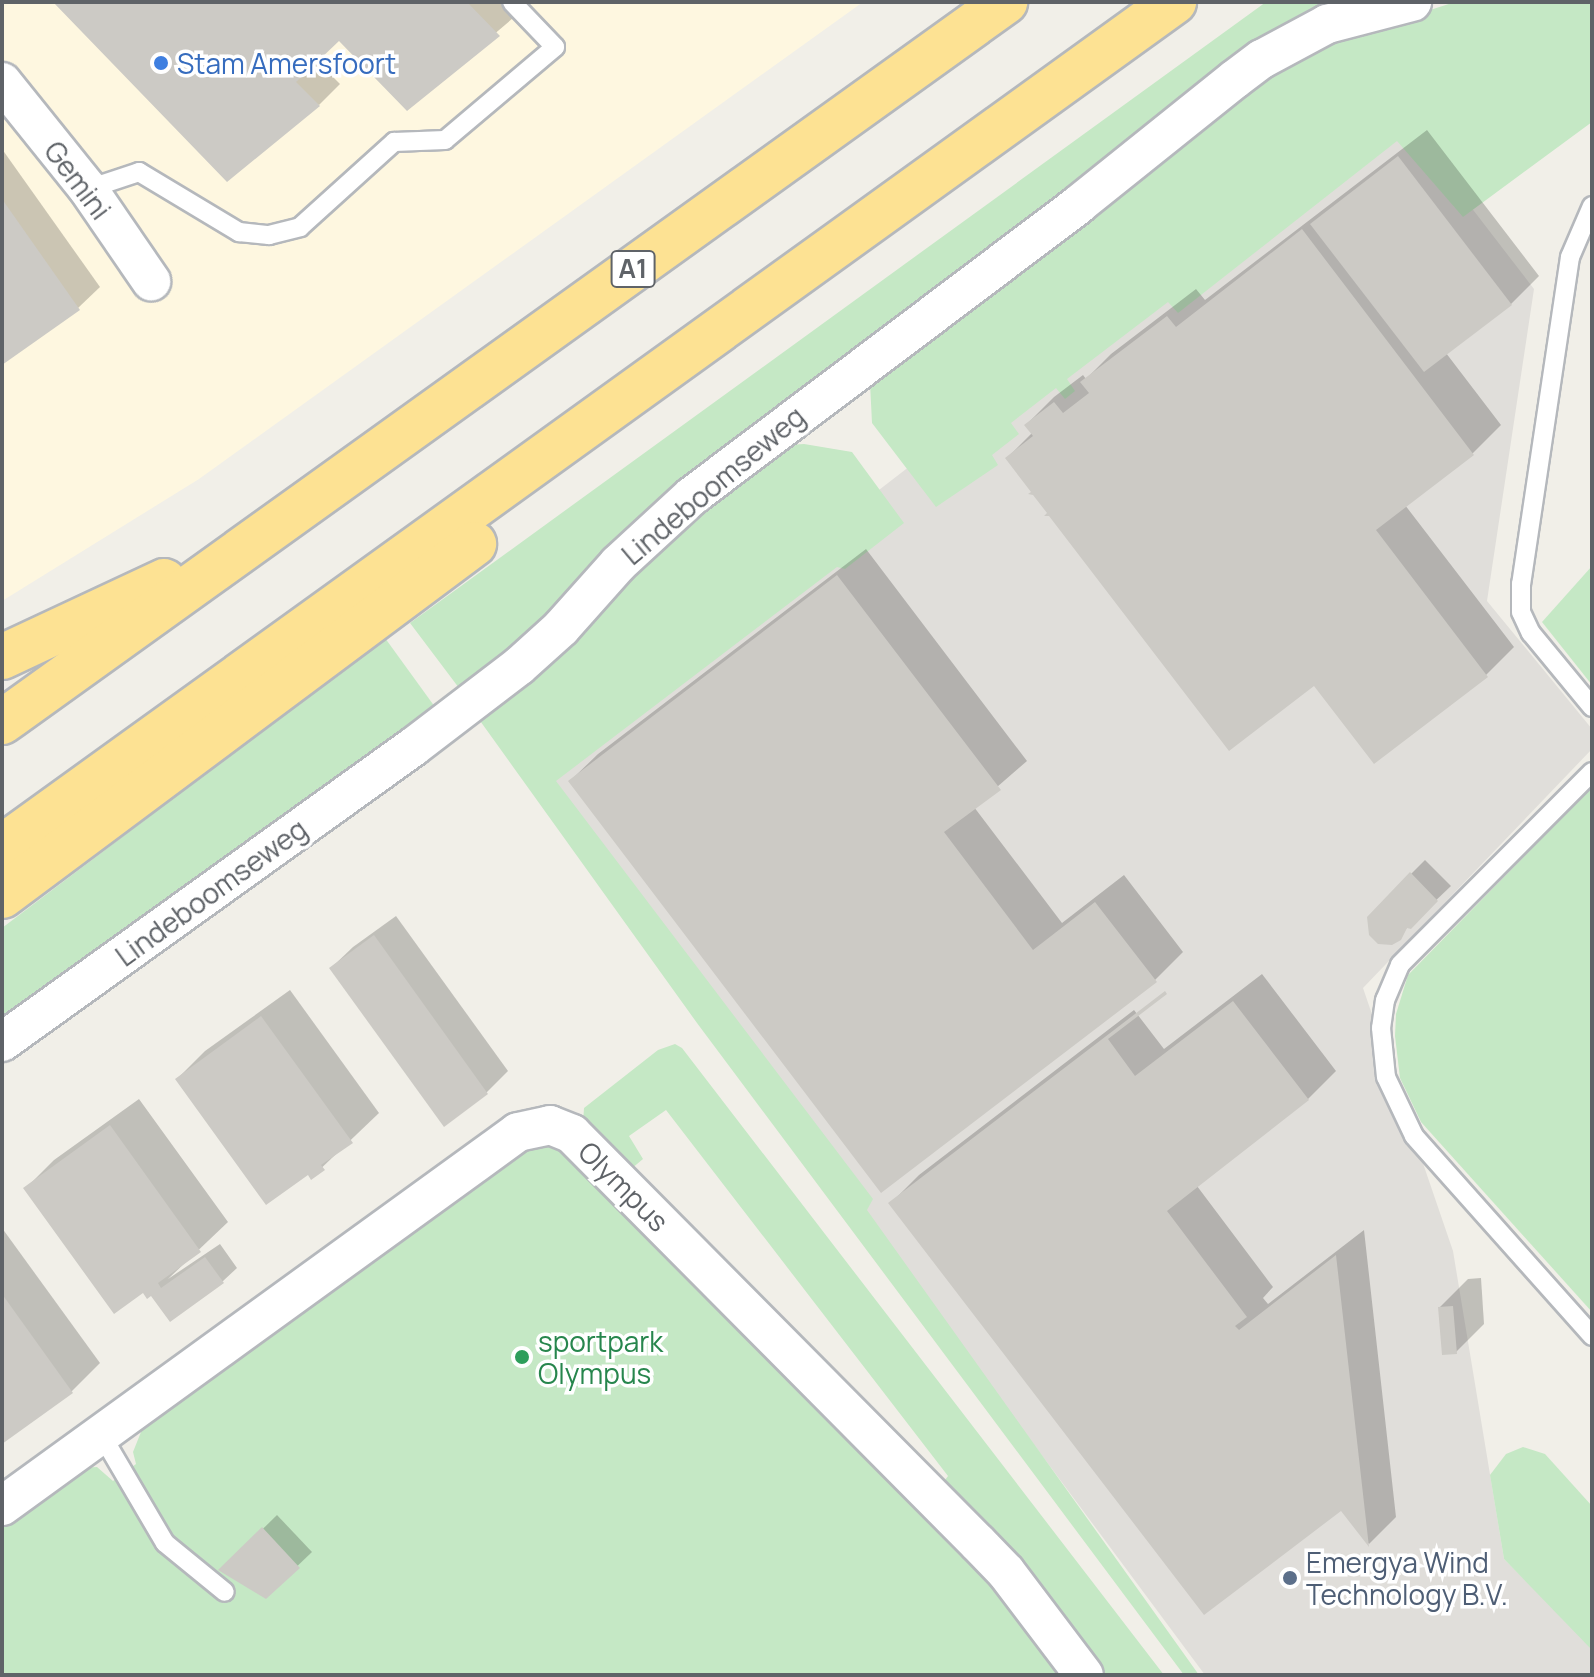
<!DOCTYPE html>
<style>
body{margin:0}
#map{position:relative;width:1594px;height:1677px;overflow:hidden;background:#f1efe8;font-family:Manrope,sans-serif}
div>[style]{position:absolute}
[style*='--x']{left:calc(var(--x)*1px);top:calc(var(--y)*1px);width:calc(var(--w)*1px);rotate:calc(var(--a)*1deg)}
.commercial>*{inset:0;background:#fef7e0}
.industrial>*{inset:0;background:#e0deda}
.green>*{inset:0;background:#c5e8c5}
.shadow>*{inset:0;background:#0003}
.building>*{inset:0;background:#cccac5}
.roads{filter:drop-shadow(2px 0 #b5b8bc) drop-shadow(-2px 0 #b5b8bc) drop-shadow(0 2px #b5b8bc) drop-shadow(0 -2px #b5b8bc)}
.lane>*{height:18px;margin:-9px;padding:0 9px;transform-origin:9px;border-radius:9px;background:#fff}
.street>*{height:38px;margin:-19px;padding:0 19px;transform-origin:19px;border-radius:19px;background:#fff}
.highway>*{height:44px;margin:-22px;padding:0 22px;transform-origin:22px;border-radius:22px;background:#fde293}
.dots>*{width:22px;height:22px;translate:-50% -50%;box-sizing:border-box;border:4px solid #fff;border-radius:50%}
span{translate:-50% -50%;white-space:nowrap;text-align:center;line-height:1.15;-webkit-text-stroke:7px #fff;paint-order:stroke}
.shield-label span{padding:2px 6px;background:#fff;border:2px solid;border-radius:6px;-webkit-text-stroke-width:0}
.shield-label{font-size:26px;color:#5f6368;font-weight:700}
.shop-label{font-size:28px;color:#366cbe}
.left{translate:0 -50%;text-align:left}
.street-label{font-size:28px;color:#5f6368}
.leisure-label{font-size:28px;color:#27864d}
.service-label{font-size:28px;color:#4e5e75}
.frame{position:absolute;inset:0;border:4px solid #5f6368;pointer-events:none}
</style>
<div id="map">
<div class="commercial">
<i style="clip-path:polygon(2px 2px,863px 2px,199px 479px,2px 601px)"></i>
</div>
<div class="industrial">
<i style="clip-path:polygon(1350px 126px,1414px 133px,1534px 289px,1487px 601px,1592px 729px,1592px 749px,1363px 988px,1453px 1251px,1504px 1559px,1592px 1648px,1592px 1675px,1205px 1675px,527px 762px)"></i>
</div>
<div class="green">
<i style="clip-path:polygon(1266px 2px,1337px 2px,1286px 23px,1240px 51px,620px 538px,538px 627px,492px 666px,459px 688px,410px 623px)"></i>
<i style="clip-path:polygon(1455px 2px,1592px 2px,1592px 122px,1463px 217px,1397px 141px,1178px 313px,1168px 302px,1067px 379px,1075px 391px,1065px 399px,1056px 388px,1011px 423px,1019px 434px,992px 455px,998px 465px,936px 507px,872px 423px,870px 383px,1259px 80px,1315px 47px)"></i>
<i style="clip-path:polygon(804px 444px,852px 452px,904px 523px,845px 569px,837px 567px,556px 781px,873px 1199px,867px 1210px,1199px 1675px,1184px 1675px,697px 1023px,478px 718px,704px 507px,789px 445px)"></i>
<i style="clip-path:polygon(1592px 566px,1592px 685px,1542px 622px)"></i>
<i style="clip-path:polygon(385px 638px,435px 707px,2px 1017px,2px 928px)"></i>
<i style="clip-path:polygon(1592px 787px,1592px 1312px,1421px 1122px,1400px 1078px,1395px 1036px,1396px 1014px,1408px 975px)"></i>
<i style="clip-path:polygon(675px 1044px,682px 1048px,1164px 1675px,2px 1675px,2px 1525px,80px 1468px,97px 1467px,113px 1481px,136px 1464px,133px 1452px,143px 1427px,522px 1146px,552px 1140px,939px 1488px,948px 1476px,666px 1110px,629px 1136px,643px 1159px,625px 1174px,583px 1123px,584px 1108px,658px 1050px)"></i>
<i style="clip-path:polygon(1523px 1447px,1545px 1454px,1592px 1506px,1592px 1650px,1504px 1559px,1490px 1475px,1506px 1454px)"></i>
</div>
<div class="shadow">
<i style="clip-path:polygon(56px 2px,508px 2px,519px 13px,407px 108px,340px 38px,316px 60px,340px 84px,319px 105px)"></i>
<i style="clip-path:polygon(1427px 130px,1539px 276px,1511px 304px,1446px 353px,1501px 425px,1473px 453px,1405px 505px,1514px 647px,1486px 675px,1314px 683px,1007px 458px,1032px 433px,1026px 425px,1054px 397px,1083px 375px,1086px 379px,1111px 354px,1196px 289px,1205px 300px)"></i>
<i style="clip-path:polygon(2px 149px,100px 287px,78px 308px,2px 362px)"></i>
<i style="clip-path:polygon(866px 549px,1027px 761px,974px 807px,1062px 923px,1124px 875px,1183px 952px,1155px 980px,881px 1191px,570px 781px,598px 754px)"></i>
<i style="clip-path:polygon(1425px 860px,1451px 886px,1391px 943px,1373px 912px)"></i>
<i style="clip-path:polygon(396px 916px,508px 1071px,487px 1092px,444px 1124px,331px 968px,353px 947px)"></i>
<i style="clip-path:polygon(1262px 974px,1336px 1071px,1308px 1099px,1197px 1186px,1273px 1287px,1263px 1298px,1268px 1304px,1364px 1230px,1396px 1517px,1369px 1544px,1341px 1508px,891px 1203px,919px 1175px,1134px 1010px,1164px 1049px)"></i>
<i style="clip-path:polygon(290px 990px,379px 1113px,312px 1177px,177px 1079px,205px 1051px)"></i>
<i style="clip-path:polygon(139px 1099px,228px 1222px,168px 1279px,220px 1244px,237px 1268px,223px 1281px,151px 1293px,26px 1188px,54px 1160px)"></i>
<i style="clip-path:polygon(2px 1228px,100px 1363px,72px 1391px,2px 1442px)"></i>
<i style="clip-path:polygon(1481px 1278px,1484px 1324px,1456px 1352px,1440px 1307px,1468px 1279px)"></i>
<i style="clip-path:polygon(277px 1515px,312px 1552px,266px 1596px,221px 1570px)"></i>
</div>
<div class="building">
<i style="clip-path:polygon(53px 2px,467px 2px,500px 36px,407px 111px,339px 41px,296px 82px,320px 106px,227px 182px)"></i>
<i style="clip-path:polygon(1398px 156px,1512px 305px,1424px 372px,1310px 224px)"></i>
<i style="clip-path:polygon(2px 199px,80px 310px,2px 365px)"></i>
<i style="clip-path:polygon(1302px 229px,1474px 455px,1376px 530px,1488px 677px,1374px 764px,1314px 686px,1229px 751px,1049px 516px,1044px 516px,1047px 513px,1033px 495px,1028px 494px,1031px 492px,1005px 458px,1033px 436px,1024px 425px,1054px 402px,1063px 413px,1089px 393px,1080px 382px,1167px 316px,1176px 327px)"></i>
<i style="clip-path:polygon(837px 575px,1001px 790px,944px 832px,1033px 950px,1095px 902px,1157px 982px,881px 1193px,568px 781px)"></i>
<i style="clip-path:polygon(1410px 872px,1438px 901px,1411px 929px,1407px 928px,1401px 940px,1392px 945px,1378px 944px,1369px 935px,1367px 917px)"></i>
<i style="clip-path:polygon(374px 935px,488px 1094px,444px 1127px,329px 968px)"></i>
<i style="clip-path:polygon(1165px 991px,1167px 994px,1108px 1039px,1135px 1076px,1233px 1001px,1309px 1100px,1167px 1211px,1247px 1317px,1235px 1326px,1239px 1330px,1336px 1255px,1369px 1547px,1341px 1511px,1204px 1615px,888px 1203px)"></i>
<i style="clip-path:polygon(261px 1016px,353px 1143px,321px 1165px,325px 1170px,311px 1180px,308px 1175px,266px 1205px,175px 1079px)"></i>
<i style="clip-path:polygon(110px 1125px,201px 1252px,158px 1283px,161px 1288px,205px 1257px,224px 1283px,170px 1322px,151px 1296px,147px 1299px,143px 1293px,114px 1314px,23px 1188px)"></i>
<i style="clip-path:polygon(2px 1294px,73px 1393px,2px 1444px)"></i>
<i style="clip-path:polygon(1453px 1306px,1457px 1354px,1442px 1355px,1438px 1307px)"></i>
<i style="clip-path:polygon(262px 1527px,300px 1568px,266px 1599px,218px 1570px)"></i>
</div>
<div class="roads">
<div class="lane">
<i style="--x:88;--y:189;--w:54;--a:-18.4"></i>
<i style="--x:139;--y:172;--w:117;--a:31"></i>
<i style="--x:239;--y:232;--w:30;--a:6"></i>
<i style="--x:269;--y:235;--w:32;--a:-14"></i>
<i style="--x:300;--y:227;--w:127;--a:-42.1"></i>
<i style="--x:394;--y:142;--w:51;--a:-2.2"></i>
<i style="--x:445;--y:140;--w:144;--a:-40.2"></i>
<i style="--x:555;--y:47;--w:62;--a:-133.7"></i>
<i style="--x:1592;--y:206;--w:56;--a:113.3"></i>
<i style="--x:1570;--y:257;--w:331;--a:98.5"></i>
<i style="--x:1521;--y:584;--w:28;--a:90"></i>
<i style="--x:1521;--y:612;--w:23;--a:65"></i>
<i style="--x:1531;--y:633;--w:96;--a:50.5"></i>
<i style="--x:1592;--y:772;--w:272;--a:134.9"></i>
<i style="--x:1400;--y:965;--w:38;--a:113"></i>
<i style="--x:1385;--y:1000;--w:28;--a:98"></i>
<i style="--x:1381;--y:1028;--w:49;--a:84.2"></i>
<i style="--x:1386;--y:1077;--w:65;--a:64.6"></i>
<i style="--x:1414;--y:1136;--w:268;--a:48.3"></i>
<i style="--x:101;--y:1434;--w:126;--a:59.6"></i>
<i style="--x:165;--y:1543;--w:77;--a:39.2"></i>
</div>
<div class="street">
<i style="--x:2;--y:82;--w:137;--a:51.2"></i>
<i style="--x:88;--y:189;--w:112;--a:55.6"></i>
<i style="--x:2;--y:1042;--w:506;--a:-35.67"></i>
<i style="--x:413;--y:747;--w:133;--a:-37.4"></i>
<i style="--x:519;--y:666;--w:57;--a:-42.1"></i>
<i style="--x:561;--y:628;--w:86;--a:-48.3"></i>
<i style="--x:618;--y:564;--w:100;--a:-42.6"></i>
<i style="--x:692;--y:496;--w:485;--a:-37"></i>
<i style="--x:1079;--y:204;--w:200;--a:-38.7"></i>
<i style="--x:1235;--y:79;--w:34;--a:-37"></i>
<i style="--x:1262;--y:59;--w:74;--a:-28.3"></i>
<i style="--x:1327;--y:24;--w:88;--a:-14.5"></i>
<i style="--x:2;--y:1506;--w:637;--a:-35.93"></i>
<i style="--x:518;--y:1132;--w:33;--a:-12"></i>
<i style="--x:550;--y:1125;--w:24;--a:22"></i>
<i style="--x:572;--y:1134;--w:576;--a:45.21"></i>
<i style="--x:978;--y:1543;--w:40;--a:46"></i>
<i style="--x:1006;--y:1572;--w:129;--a:52.9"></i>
</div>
<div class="highway">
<i style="--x:2;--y:657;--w:179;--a:-25.1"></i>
<i style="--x:2;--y:722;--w:1235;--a:-35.67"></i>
<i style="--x:2;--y:847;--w:1445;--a:-35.79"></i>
<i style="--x:2;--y:896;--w:589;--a:-36.71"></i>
</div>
</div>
<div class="dots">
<i style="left:161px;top:63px;background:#3f7fe0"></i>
<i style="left:522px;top:1357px;background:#2e9e5b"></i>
<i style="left:1290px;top:1578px;background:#5c6f8a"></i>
</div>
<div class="shield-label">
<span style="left:633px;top:269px">A1</span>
</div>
<div class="shop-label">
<span class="left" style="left:177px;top:63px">Stam Amersfoort</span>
</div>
<div class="street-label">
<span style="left:78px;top:180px;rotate:53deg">Gemini</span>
<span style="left:713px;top:485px;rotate:-40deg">Lindeboomseweg</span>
<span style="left:211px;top:892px;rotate:-36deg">Lindeboomseweg</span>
<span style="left:624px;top:1186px;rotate:45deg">Olympus</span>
</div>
<div class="leisure-label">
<span class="left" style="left:538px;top:1357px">sportpark<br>Olympus</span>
</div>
<div class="service-label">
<span class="left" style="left:1306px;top:1578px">Emergya Wind<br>Technology B.V.</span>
</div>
<div class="frame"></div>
</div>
